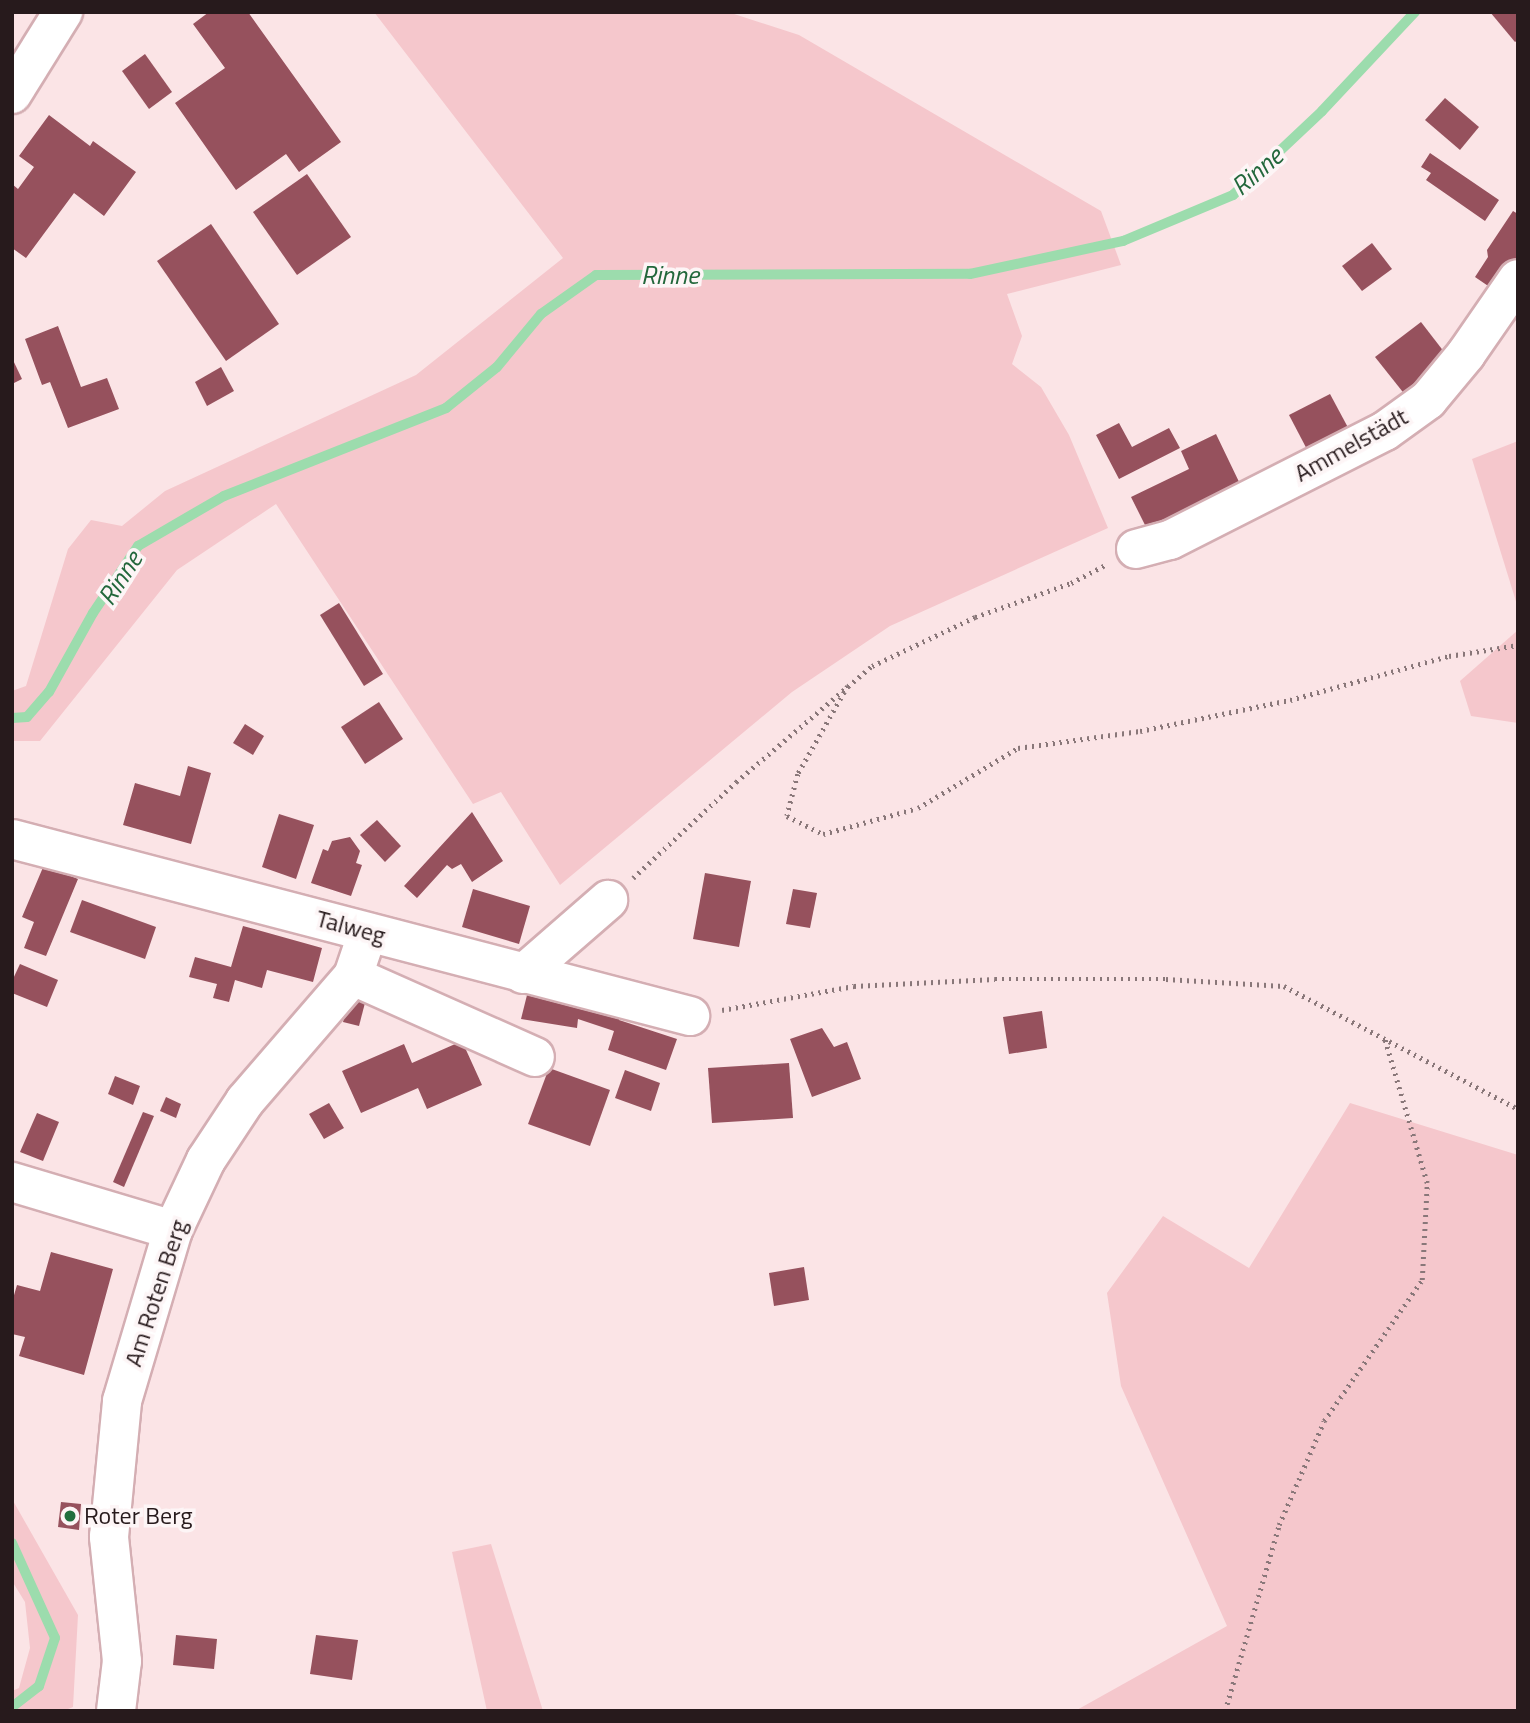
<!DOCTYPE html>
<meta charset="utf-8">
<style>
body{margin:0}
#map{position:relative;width:1530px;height:1723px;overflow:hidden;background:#fbe4e6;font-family:"Titillium Web",sans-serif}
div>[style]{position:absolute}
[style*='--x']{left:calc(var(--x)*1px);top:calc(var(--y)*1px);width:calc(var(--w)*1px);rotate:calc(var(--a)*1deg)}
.green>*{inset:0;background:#f5c7cc}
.stream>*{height:10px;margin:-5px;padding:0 5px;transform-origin:5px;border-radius:5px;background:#9cdcad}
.building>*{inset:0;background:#96515d}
.path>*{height:4.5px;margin-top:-2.25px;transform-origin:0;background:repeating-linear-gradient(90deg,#897779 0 2px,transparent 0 7px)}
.roads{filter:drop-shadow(2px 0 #d4aeb3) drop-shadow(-2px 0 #d4aeb3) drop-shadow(0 2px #d4aeb3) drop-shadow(0 -2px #d4aeb3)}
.minor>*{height:38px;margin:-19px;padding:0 19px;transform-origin:19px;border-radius:19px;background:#fff}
.major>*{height:38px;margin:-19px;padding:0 19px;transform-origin:19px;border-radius:19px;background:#fff}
.dots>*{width:19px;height:19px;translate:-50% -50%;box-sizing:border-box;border:4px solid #fdf5f6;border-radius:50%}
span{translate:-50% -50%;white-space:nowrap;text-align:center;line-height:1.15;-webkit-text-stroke:7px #fdf5f6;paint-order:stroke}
.street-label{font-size:24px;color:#271a1c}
.poi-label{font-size:24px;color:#271a1c}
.left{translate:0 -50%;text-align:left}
.water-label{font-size:26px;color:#22673b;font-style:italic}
.frame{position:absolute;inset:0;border:14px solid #271a1c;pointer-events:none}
</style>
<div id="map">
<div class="green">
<i style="clip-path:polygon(374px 12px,728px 12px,799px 35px,1101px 211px,1121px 265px,1007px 294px,1022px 336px,1012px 364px,1041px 387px,1069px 435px,1108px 528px,890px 626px,792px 692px,560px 885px,501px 792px,473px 804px,276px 504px,177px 570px,40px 741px,12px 741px,12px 691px,26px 686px,68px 549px,91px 520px,122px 526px,165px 491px,416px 375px,563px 258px)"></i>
<i style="clip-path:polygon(1518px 441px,1518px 608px,1472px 459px)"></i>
<i style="clip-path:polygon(1518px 630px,1518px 723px,1471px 716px,1460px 681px)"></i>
<i style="clip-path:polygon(1350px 1103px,1518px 1155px,1518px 1711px,1075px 1711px,1227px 1626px,1121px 1386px,1107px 1293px,1163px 1216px,1249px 1268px)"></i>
<i style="clip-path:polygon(12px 1499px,78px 1615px,73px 1707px,63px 1711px,12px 1711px,12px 1691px,19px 1688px,30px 1648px,25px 1602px,12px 1581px)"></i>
<i style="clip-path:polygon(491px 1544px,543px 1711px,487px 1711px,452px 1552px)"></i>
</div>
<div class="stream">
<i style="--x:12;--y:718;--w:15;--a:-4"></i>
<i style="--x:27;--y:717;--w:33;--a:-49"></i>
<i style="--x:49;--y:692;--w:90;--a:-60.9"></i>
<i style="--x:93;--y:613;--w:81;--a:-56.1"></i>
<i style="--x:138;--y:546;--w:99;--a:-30.2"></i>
<i style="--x:224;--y:496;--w:239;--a:-21.6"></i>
<i style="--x:446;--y:408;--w:65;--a:-38.8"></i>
<i style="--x:497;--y:367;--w:69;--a:-50.3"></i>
<i style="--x:541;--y:314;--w:67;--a:-35.3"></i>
<i style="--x:596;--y:275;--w:374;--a:-0.2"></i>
<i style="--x:970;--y:274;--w:157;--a:-12.2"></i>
<i style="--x:1123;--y:241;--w:119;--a:-22.7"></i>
<i style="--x:1233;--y:195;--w:122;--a:-43.3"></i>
<i style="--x:1322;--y:111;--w:136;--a:-46.8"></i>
<i style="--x:12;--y:1543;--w:104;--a:65.6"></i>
<i style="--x:55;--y:1638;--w:51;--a:108.4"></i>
<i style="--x:39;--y:1686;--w:34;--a:142"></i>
</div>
<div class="building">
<i style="clip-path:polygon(209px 12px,248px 12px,341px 142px,299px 172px,286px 154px,236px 190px,175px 103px,225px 68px,193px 24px)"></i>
<i style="clip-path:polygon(1490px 12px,1518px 12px,1518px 40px,1515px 42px)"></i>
<i style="clip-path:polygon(145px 54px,172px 92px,149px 109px,122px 71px)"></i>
<i style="clip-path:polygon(1445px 98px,1479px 127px,1460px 150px,1425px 120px)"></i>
<i style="clip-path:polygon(49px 115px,90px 146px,93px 141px,136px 172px,104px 216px,74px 193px,26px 258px,12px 248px,12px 184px,18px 189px,34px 167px,19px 156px)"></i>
<i style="clip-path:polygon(1430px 153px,1499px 200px,1485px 221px,1426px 180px,1431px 173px,1421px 167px)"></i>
<i style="clip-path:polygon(307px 174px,351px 237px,297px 275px,253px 212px)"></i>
<i style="clip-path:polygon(1513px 211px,1518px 214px,1518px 261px,1497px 292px,1475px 277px,1488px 257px,1487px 250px)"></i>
<i style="clip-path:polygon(211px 224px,279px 324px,226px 361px,157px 261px)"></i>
<i style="clip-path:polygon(1372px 243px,1392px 269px,1362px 291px,1342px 266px)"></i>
<i style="clip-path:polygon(1421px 322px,1448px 357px,1406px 396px,1375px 357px)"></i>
<i style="clip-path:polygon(58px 326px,81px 387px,107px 378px,119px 409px,68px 428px,50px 382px,42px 385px,25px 339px)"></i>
<i style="clip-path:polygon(12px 358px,22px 379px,12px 384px)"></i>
<i style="clip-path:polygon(221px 367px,234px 391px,207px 406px,195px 382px)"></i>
<i style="clip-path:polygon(1330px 394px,1352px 435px,1311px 457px,1289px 415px)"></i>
<i style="clip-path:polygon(1119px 423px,1132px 447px,1169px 428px,1180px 448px,1119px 479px,1096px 435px)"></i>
<i style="clip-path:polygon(1216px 434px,1241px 486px,1148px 531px,1131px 497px,1189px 469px,1181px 451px)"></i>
<i style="clip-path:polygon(339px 603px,383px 674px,364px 686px,320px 615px)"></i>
<i style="clip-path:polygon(379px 702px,403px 739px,365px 764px,341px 727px)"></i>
<i style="clip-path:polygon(245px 724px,264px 736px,253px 755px,233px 743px)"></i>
<i style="clip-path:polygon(188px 766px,211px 773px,191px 844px,123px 825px,135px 783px,180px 796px)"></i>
<i style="clip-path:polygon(472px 812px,503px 861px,472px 882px,461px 864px,452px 869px,447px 865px,417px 898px,404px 886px)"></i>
<i style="clip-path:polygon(279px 814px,314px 825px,296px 879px,262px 867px)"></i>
<i style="clip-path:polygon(377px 820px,401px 846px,385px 862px,360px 835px)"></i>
<i style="clip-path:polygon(350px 837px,360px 851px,356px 863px,362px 865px,351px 896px,311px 883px,323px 849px,328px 851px,332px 841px)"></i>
<i style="clip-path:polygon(44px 865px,78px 879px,46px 956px,24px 948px,34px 922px,22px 917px)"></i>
<i style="clip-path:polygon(705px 873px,751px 881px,739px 947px,693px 939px)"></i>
<i style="clip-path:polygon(473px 889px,530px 906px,519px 944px,462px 927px)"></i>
<i style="clip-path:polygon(793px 889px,817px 893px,810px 928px,786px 924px)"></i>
<i style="clip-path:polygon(82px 900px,156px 927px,145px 959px,70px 932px)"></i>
<i style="clip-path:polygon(243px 926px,322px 948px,313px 982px,267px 970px,262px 988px,235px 980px,229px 1002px,213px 998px,217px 984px,189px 977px,195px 957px,231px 967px)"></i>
<i style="clip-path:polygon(20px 964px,58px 980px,47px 1007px,12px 993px,12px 981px)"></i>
<i style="clip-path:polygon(528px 991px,619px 1017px,619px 1020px,677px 1039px,666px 1070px,608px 1050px,614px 1031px,578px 1019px,577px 1028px,521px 1019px)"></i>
<i style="clip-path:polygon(350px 994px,366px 999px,359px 1026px,343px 1022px)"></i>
<i style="clip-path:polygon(1042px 1011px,1047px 1048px,1009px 1054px,1003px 1017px)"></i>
<i style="clip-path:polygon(822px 1028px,834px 1047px,847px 1042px,861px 1079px,812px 1097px,790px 1039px)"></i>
<i style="clip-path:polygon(462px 1041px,482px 1085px,427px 1109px,418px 1088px,361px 1113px,342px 1071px,404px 1044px,412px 1063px)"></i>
<i style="clip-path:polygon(789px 1063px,793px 1118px,712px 1123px,708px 1068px)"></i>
<i style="clip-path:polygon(549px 1068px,610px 1090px,590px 1146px,528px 1124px)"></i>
<i style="clip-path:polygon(625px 1070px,660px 1083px,651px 1111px,615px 1098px)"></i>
<i style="clip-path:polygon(115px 1076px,140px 1086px,133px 1105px,108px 1094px)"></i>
<i style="clip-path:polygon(166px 1097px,181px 1104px,176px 1118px,160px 1111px)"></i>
<i style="clip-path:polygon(329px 1103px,344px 1128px,324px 1139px,309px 1114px)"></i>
<i style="clip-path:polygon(143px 1112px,154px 1116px,124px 1187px,113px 1182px)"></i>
<i style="clip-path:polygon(37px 1113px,59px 1122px,43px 1161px,20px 1152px)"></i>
<i style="clip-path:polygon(51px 1252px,113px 1269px,84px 1375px,19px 1356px,25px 1337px,12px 1334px,12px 1302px,17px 1285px,40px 1291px)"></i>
<i style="clip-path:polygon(804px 1267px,809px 1300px,774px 1306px,769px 1273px)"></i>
<i style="clip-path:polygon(61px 1502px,81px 1504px,79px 1530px,58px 1527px)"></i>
<i style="clip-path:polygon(176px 1635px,217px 1639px,214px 1669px,173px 1665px)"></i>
<i style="clip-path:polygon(316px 1635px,358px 1640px,352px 1680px,310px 1674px)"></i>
</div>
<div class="path">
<i style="--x:848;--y:686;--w:101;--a:119.6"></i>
<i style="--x:798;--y:774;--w:43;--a:104.7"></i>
<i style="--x:787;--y:816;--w:40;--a:26.6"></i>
<i style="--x:823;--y:834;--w:98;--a:-15.3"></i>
<i style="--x:918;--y:808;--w:117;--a:-31"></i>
<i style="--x:1018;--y:748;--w:123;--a:-7.9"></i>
<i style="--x:1140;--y:731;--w:153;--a:-11.7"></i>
<i style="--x:1290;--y:700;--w:165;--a:-15.5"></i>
<i style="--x:1449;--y:656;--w:70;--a:-9.1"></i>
<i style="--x:633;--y:878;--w:141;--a:-43"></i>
<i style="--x:736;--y:782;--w:179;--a:-40.5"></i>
<i style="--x:872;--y:666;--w:114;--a:-25.4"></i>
<i style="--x:975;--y:617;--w:102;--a:-19.5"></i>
<i style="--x:1071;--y:583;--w:41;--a:-27.8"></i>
<i style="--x:722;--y:1010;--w:134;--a:-10.3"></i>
<i style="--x:854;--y:986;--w:141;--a:-2.8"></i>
<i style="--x:995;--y:979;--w:171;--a:0"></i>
<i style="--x:1166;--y:979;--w:118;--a:3.4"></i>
<i style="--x:1284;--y:986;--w:264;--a:27.7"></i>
<i style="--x:1225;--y:1711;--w:194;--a:-73.8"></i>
<i style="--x:1279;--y:1525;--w:113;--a:-66.6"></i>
<i style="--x:1324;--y:1421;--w:172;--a:-55.2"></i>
<i style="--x:1422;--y:1280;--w:97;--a:-87"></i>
<i style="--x:1427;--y:1183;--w:152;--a:-106.4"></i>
</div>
<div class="roads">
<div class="minor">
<i style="--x:1136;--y:549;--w:35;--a:-15"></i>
<i style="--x:1170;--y:540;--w:241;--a:-26.9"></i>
<i style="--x:1385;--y:431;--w:53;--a:-35.8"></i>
<i style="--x:1428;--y:400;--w:60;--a:-50.4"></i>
<i style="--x:1466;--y:354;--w:91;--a:-55.3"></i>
<i style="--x:12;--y:839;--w:701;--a:14.63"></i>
<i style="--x:523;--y:974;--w:113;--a:-41"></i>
<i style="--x:353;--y:976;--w:199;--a:24"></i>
<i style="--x:12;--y:1182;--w:168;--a:16.6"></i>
<i style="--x:116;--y:1711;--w:50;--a:-83.2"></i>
<i style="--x:122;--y:1661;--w:125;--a:-96"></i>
<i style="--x:109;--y:1537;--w:137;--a:-84.5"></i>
<i style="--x:122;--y:1401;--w:178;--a:-73.4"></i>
<i style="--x:173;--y:1230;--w:77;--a:-64.8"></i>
<i style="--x:206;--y:1160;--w:71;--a:-56.5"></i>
<i style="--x:245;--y:1101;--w:165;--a:-49.2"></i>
<i style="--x:353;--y:976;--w:46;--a:-71.2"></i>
</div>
<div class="major">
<i style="--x:12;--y:94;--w:97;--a:-58.1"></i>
</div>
</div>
<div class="dots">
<i style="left:70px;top:1516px;background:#216f3e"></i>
</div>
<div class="street-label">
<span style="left:1351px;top:445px;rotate:-29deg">Ammelstädt</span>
<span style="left:351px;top:927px;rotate:15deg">Talweg</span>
<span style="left:156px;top:1293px;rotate:-72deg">Am Roten Berg</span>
</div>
<div class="poi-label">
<span class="left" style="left:84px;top:1516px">Roter Berg</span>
</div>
<div class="water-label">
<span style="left:1257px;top:171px;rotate:-41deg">Rinne</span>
<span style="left:670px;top:275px">Rinne</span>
<span style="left:120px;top:578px;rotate:-57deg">Rinne</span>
</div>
<div class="frame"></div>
</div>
